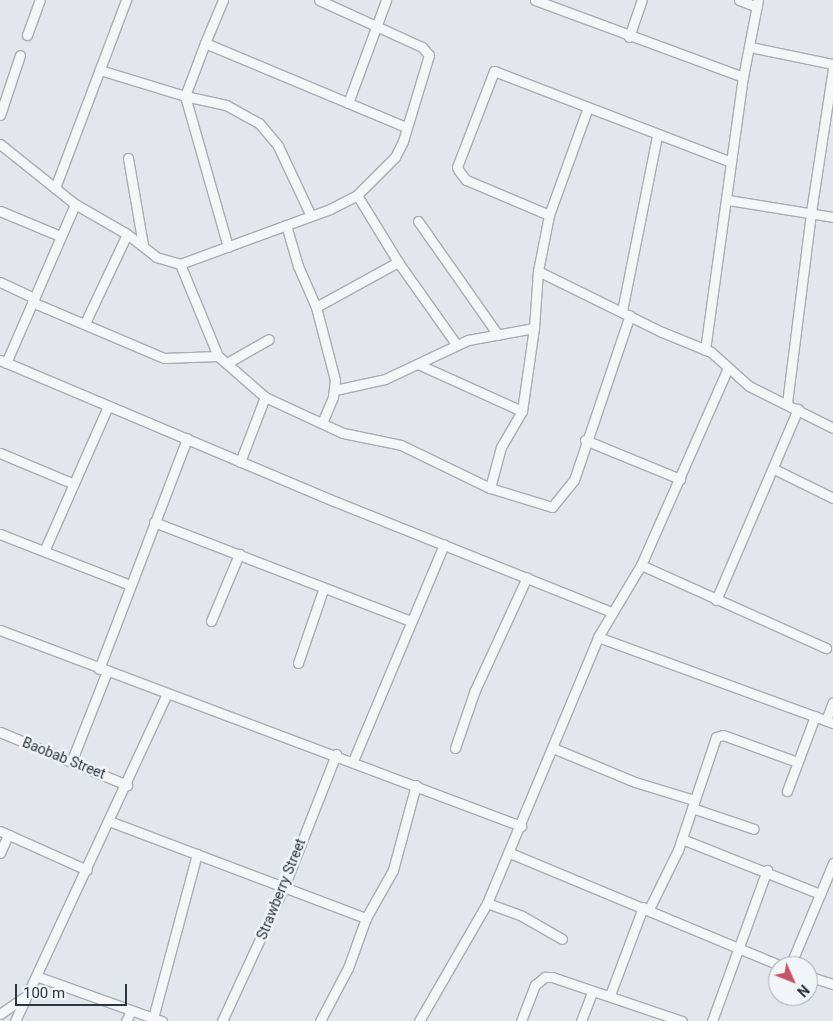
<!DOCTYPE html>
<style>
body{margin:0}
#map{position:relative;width:833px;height:1021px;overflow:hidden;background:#e3e6ea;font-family:Roboto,sans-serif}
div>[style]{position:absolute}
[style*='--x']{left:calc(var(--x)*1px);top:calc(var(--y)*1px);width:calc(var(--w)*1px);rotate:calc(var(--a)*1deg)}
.roads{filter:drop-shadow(1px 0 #a8adb4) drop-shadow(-1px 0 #a8adb4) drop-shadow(0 1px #a8adb4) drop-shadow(0 -1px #a8adb4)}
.minor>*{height:9px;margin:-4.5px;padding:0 4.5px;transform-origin:4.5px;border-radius:4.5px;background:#f5f6f8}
span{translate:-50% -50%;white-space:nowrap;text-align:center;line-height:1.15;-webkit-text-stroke:5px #f2f5f7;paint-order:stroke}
.street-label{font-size:14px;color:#2c3541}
.north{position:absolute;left:768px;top:956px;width:50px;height:50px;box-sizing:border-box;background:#f2f5f7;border:1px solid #a3a8ae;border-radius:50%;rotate:134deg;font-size:14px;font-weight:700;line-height:20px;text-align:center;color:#2c3541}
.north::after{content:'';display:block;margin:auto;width:18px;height:22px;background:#c4536a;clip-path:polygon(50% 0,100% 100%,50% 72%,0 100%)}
.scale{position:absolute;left:15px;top:984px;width:112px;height:22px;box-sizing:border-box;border:2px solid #2c3541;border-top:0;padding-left:6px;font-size:15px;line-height:18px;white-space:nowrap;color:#2c3541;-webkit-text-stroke:4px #f2f5f7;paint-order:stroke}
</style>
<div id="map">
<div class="roads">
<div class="minor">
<i style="--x:223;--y:0;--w:47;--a:112.7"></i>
<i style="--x:205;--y:43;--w:218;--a:22.7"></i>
<i style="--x:535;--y:0;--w:222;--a:20.3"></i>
<i style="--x:739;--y:0;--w:19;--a:21"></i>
<i style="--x:27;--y:35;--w:37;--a:-70"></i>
<i style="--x:629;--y:37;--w:39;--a:-71"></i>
<i style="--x:750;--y:47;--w:85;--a:11.6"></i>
<i style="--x:100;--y:70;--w:89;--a:17"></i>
<i style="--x:185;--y:96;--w:57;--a:-69.3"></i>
<i style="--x:348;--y:103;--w:110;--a:-69.7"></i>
<i style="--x:0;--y:115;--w:63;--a:-71.6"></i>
<i style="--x:0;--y:144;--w:96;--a:38.7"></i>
<i style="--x:75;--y:204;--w:60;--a:30"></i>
<i style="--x:127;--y:234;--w:37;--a:38"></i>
<i style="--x:156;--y:257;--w:25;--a:16"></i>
<i style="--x:180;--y:264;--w:160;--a:-20.1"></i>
<i style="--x:330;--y:209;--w:30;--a:-27"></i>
<i style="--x:357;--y:195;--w:54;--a:-45"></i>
<i style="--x:395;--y:157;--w:18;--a:-63"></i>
<i style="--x:403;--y:141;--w:90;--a:-73.2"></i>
<i style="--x:429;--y:55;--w:11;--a:-131"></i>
<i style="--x:422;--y:47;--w:113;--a:-155.5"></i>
<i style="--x:128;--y:158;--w:88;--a:80.2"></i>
<i style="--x:55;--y:188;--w:201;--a:-69.3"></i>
<i style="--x:357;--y:195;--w:79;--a:58.5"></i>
<i style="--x:398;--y:262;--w:100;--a:54.7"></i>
<i style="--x:728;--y:200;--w:106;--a:9.2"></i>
<i style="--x:0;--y:211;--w:65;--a:22.6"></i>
<i style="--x:549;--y:215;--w:90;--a:-157.1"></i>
<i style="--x:466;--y:180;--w:11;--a:-128"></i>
<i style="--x:459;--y:171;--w:4;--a:-117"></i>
<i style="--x:457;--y:167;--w:103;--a:-68.9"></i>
<i style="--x:494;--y:71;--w:254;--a:21"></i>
<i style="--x:418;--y:221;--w:139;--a:54.9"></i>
<i style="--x:286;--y:225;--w:43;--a:73.7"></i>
<i style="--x:298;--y:266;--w:45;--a:66.3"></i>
<i style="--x:316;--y:307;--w:75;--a:75.4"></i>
<i style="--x:335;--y:380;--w:17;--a:97"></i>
<i style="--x:333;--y:397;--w:28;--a:113"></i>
<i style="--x:228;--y:247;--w:157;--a:-105.9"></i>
<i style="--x:185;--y:96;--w:42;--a:12.4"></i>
<i style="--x:226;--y:105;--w:38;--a:29"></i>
<i style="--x:259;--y:123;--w:30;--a:50"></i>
<i style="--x:278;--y:146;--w:77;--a:64.8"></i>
<i style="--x:180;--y:264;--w:100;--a:67.6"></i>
<i style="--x:218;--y:356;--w:62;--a:41.1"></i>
<i style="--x:265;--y:397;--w:86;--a:24.8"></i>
<i style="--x:343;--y:433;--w:59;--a:11.7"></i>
<i style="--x:401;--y:445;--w:99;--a:25.8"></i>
<i style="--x:490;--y:488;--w:65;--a:17"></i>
<i style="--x:552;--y:507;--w:35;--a:-51"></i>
<i style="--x:574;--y:480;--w:174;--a:-71.3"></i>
<i style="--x:538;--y:271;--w:138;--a:26.2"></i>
<i style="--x:662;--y:332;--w:53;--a:22.2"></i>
<i style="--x:711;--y:352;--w:51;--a:41.8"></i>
<i style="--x:749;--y:386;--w:94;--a:26.6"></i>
<i style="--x:0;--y:282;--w:38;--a:25"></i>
<i style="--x:32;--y:302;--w:143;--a:23"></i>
<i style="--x:164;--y:358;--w:54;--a:-2.1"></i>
<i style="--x:316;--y:307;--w:94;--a:-28.8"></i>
<i style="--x:622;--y:311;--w:178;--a:-78.7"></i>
<i style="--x:85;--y:323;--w:98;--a:-64.7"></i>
<i style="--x:705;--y:350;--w:276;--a:-82.1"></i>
<i style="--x:743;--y:77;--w:78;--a:-79"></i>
<i style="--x:0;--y:360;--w:363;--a:22.9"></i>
<i style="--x:334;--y:501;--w:298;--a:21.8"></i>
<i style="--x:6;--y:363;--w:173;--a:-66.5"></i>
<i style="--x:227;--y:363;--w:48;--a:-29.7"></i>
<i style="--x:420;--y:365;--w:112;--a:24.3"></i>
<i style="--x:335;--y:390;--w:51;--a:-12.4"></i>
<i style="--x:385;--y:379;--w:92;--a:-25.2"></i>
<i style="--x:468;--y:340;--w:67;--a:-10.3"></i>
<i style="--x:787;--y:403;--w:193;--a:-82.8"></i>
<i style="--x:811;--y:212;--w:146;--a:-81.3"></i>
<i style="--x:585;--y:440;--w:103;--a:22.3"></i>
<i style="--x:0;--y:453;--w:80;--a:22.7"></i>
<i style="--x:240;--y:462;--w:70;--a:-69"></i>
<i style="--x:774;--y:469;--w:66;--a:26.2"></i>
<i style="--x:490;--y:488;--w:42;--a:-75"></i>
<i style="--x:501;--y:447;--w:42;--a:-59.7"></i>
<i style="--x:522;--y:411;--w:84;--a:-81.8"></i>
<i style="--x:534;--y:328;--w:57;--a:-86"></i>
<i style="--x:538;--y:271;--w:57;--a:-78.9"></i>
<i style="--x:549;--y:215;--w:112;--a:-70.1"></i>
<i style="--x:154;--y:522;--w:275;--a:21.1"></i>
<i style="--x:0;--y:534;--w:140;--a:21.4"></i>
<i style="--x:45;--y:549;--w:156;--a:-66.2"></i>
<i style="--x:641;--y:565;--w:203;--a:24.2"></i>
<i style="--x:716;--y:600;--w:208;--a:-66.8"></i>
<i style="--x:211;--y:621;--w:73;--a:-67.3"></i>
<i style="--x:0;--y:630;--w:557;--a:20.62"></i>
<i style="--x:598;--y:637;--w:250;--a:20.1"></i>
<i style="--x:298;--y:663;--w:77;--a:-71.1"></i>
<i style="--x:99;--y:669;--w:247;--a:-69.1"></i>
<i style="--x:826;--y:720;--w:19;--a:-69"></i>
<i style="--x:0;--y:732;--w:138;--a:22.7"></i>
<i style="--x:455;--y:748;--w:61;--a:-71"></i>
<i style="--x:475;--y:690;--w:124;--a:-65.3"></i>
<i style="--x:553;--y:748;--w:89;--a:22.5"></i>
<i style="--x:635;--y:782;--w:62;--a:17"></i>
<i style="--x:72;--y:760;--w:96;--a:-68.5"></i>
<i style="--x:353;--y:761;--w:235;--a:-67.2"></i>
<i style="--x:787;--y:791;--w:80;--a:-69.5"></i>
<i style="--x:692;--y:808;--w:65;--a:18.7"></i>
<i style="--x:109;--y:821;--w:275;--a:20.7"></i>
<i style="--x:0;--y:831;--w:95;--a:24.1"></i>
<i style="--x:682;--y:839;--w:149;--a:21.7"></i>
<i style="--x:0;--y:853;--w:20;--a:-66"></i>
<i style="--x:510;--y:853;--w:295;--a:22.6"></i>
<i style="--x:487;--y:903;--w:37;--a:20"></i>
<i style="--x:522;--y:916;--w:46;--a:29.9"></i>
<i style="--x:649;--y:909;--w:66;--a:-63.8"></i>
<i style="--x:678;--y:850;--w:119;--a:-71.4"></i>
<i style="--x:716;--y:737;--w:7;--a:-16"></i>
<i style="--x:723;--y:735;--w:79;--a:20"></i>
<i style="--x:790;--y:966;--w:112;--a:-67.3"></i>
<i style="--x:36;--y:976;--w:134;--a:19.7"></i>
<i style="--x:808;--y:976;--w:26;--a:18"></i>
<i style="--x:610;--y:995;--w:94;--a:-69.4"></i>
<i style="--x:0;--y:1014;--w:33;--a:-35"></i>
<i style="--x:153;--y:1018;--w:170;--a:-75"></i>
<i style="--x:15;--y:1021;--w:361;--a:-65.1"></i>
<i style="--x:126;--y:1021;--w:11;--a:-63"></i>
<i style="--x:222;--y:1021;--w:148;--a:-65.2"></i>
<i style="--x:284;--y:887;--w:143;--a:-68.6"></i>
<i style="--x:320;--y:1021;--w:60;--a:-62.2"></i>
<i style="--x:348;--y:968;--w:53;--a:-70.2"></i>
<i style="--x:366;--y:918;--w:55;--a:-60.6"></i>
<i style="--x:393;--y:870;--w:88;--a:-74.9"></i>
<i style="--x:419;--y:1021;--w:136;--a:-60"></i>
<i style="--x:487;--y:903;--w:288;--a:-67.3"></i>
<i style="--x:598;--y:637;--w:84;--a:-59.2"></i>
<i style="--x:641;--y:565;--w:213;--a:-66.2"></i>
<i style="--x:521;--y:1021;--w:39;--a:-69"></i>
<i style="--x:535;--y:985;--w:13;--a:-39"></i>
<i style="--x:545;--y:977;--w:7;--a:0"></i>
<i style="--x:552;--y:977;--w:137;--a:18.7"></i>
<i style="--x:581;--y:1021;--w:31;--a:-69"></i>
<i style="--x:712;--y:1021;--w:161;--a:-70"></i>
</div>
</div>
<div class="street-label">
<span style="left:64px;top:758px;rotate:22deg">Baobab Street</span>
<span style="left:281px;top:889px;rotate:-68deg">Strawberry Street</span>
</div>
<div class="north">N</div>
<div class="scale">100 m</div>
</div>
